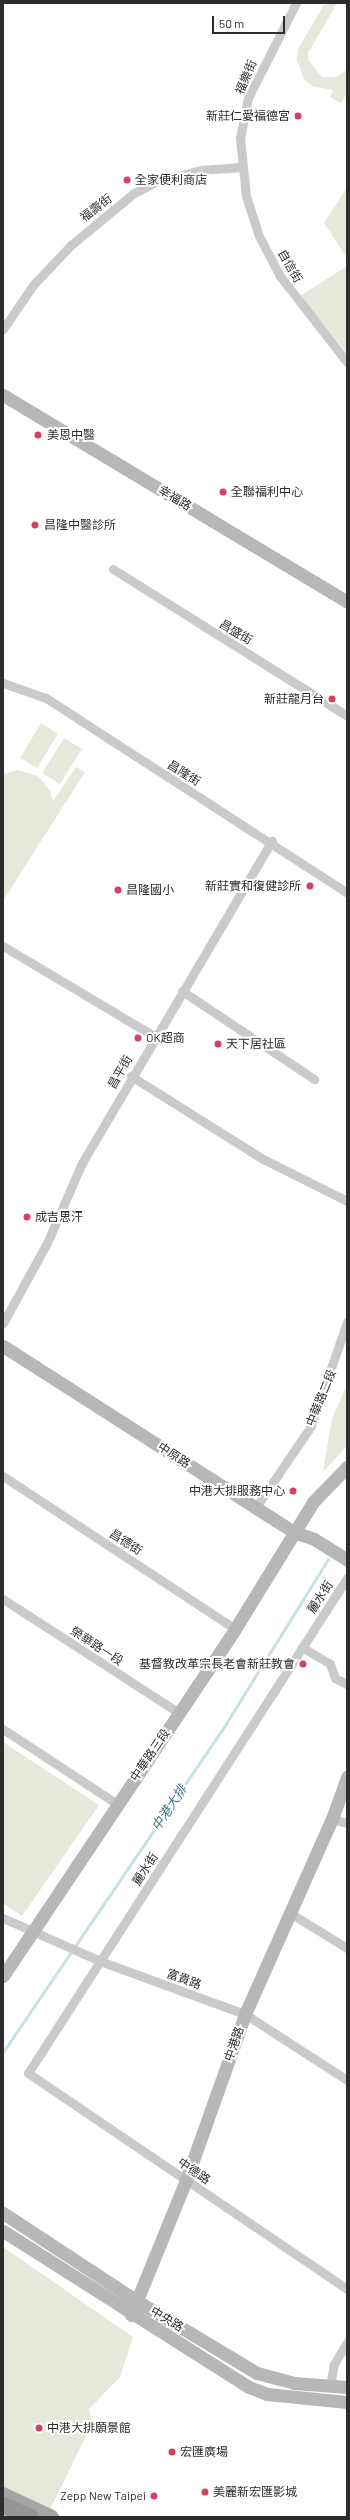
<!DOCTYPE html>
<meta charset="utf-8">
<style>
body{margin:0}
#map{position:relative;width:350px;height:2520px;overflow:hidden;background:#fff;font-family:Barlow,"Noto Sans TC",sans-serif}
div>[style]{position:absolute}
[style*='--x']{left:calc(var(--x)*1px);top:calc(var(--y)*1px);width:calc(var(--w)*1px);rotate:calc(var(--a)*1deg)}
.green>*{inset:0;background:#e5e9db}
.stream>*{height:3px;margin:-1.5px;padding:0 1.5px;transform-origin:1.5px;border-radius:1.5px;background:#c9e0e7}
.street>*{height:9px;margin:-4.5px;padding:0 4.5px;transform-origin:4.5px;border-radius:4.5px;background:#cacaca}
.secondary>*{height:13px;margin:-6.5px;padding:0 6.5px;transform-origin:6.5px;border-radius:6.5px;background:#b7b7b7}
.primary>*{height:14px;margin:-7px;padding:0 7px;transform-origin:7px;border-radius:7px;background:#a5a5a5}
.highway>*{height:17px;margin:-8.5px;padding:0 8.5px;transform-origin:8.5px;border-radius:8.5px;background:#949494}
.dots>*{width:11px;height:11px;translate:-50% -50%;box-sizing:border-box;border:2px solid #fff;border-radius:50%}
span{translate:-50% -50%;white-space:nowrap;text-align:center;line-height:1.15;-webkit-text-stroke:4px #fff;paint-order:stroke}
.street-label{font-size:12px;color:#2d2d2d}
.poi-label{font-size:12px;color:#2d2d2d}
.right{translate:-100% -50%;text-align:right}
.left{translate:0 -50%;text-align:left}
.water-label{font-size:13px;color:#437686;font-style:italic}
.frame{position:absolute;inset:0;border:4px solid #2d2d2d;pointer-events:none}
.scale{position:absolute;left:212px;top:16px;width:73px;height:18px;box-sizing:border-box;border:2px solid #2d2d2d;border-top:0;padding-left:5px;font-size:12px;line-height:14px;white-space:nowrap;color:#2d2d2d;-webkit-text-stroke:3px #fff;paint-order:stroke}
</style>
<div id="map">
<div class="green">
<i style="clip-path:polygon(325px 3px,337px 3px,308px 53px,309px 61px,322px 77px,336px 77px,347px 70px,347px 93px,341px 103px,330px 97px,333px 90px,312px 86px,304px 79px,297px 60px,298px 49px)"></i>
<i style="clip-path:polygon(347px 188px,347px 258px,324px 223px)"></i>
<i style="clip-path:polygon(347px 266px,347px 353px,300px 296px)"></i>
<i style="clip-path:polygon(41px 723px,58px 734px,37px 768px,20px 758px)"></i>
<i style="clip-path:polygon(64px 738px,82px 749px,60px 784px,42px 773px)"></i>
<i style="clip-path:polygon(76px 767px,85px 772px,3px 901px,3px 774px,18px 770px,38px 776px,50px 790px,53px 801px)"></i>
<i style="clip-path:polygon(347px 1385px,347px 1446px,323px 1472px,332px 1419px)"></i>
<i style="clip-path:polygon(3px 1742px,99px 1805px,22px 1916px,3px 1903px)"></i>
<i style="clip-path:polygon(3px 2247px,133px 2337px,120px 2377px,89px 2409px,92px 2424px,50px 2509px,3px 2488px)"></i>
</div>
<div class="stream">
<i style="--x:3;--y:2052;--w:389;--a:-55.8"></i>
<i style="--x:222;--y:1730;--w:201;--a:-58.2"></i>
</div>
<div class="street">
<i style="--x:296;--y:3;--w:106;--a:116.8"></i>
<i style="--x:248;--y:98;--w:41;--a:101.3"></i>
<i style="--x:240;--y:138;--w:58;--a:84.1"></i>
<i style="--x:246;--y:196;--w:42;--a:72"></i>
<i style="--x:259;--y:236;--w:45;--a:62.3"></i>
<i style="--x:280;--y:276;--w:109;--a:52.1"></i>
<i style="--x:3;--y:329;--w:53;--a:-55.7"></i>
<i style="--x:33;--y:285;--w:55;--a:-46.5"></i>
<i style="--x:71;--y:245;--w:82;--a:-39.5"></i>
<i style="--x:134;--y:193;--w:27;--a:-27"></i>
<i style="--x:158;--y:181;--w:44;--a:-14.3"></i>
<i style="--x:201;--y:170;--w:41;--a:-4.2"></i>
<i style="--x:113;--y:569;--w:276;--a:32.1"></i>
<i style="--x:3;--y:683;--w:46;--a:19.2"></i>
<i style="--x:46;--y:698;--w:359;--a:32.9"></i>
<i style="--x:3;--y:946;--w:176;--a:30.8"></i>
<i style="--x:182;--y:991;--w:159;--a:33.7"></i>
<i style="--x:131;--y:1076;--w:156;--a:32.2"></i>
<i style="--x:263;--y:1159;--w:94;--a:26.6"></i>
<i style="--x:3;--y:1323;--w:91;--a:-61.2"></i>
<i style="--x:47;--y:1243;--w:87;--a:-66.4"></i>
<i style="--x:82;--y:1163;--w:374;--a:-59.5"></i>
<i style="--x:3;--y:1476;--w:278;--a:33.4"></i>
<i style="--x:256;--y:1507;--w:98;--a:-55.8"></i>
<i style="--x:311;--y:1426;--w:110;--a:-70.9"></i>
<i style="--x:347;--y:1578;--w:589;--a:122.8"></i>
<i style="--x:28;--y:2073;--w:385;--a:34.1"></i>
<i style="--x:3;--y:1599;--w:210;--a:32.9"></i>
<i style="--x:302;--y:1647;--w:33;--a:31"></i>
<i style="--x:330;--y:1664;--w:15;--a:70"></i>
<i style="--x:335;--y:1678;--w:13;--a:27"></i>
<i style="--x:3;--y:1729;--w:136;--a:33.3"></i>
<i style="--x:332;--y:1819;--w:16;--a:15"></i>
<i style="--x:290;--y:1913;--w:67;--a:31.6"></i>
<i style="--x:3;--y:1918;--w:106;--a:23.9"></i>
<i style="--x:100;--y:1961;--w:154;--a:20.1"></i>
<i style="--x:245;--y:2014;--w:121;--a:32.9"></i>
<i style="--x:330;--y:2386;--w:22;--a:-80"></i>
<i style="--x:334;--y:2364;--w:26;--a:-59"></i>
</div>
<div class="secondary">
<i style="--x:3;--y:395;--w:401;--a:31"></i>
<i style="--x:3;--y:1346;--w:345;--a:32.6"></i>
<i style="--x:294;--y:1532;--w:21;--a:19"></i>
<i style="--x:314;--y:1539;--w:39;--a:32"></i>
<i style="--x:3;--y:1976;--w:417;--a:-56.2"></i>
<i style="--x:235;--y:1629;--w:149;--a:-58.4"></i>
<i style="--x:313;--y:1502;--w:49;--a:-45.8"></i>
<i style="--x:3;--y:2213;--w:160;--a:33.3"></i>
<i style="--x:137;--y:2301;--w:140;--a:31"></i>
<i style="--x:257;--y:2373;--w:38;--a:15"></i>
<i style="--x:294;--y:2383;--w:53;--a:4.3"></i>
<i style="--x:3;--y:2231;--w:291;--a:32.4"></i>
<i style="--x:249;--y:2387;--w:19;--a:21"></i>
<i style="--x:267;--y:2394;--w:80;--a:5.7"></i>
<i style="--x:131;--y:2315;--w:146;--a:-67.8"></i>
<i style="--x:186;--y:2180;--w:176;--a:-70.4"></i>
<i style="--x:245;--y:2014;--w:214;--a:-66"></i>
<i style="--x:332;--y:1819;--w:45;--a:-70.3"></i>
</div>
<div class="primary">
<i style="--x:3;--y:2494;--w:54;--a:25.1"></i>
</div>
<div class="highway">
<i style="--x:3;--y:2505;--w:30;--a:24"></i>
</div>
<div class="dots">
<i style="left:298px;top:116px;background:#d34060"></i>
<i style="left:127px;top:180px;background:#d34060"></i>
<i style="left:38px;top:435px;background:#d34060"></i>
<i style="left:223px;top:492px;background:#d34060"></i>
<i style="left:35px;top:525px;background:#d34060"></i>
<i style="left:332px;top:699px;background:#d34060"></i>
<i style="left:310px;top:886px;background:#d34060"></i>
<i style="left:118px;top:890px;background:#d34060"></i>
<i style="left:138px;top:1038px;background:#d34060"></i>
<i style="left:218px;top:1044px;background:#d34060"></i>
<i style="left:27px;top:1217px;background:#d34060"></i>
<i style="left:293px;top:1491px;background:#d34060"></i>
<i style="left:303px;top:1664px;background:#d34060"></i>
<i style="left:39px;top:2428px;background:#d34060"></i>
<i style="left:172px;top:2452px;background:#d34060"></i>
<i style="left:205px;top:2492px;background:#d34060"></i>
<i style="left:154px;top:2496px;background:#d34060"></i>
</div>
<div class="street-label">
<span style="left:246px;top:77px;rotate:-67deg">福樂街</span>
<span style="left:96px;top:208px;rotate:-38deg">福壽街</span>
<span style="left:290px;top:266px;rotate:60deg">自信街</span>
<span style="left:175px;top:498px;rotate:31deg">幸福路</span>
<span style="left:236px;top:632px;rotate:31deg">昌盛街</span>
<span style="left:184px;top:773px;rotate:32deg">昌隆街</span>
<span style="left:120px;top:1072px;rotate:-60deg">昌平街</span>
<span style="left:321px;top:1398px;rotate:-68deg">中華路二段</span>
<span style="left:174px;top:1455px;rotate:33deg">中原路</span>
<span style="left:126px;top:1542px;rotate:33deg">昌德街</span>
<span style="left:320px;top:1597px;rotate:-57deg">麗水街</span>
<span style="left:97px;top:1646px;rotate:33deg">榮華路一段</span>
<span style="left:150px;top:1755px;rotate:-56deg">中華路三段</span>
<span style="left:145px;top:1869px;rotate:-57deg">麗水街</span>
<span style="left:184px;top:1979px;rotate:20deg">富貴路</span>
<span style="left:234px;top:2044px;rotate:-71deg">中港路</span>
<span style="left:194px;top:2171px;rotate:34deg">中德路</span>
<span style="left:167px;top:2319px;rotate:31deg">中央路</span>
</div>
<div class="poi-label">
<span class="right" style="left:290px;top:116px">新莊仁愛福德宮</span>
<span class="left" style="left:135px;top:180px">全家便利商店</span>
<span class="left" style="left:47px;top:435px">美恩中醫</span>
<span class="left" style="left:231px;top:492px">全聯福利中心</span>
<span class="left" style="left:44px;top:525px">昌隆中醫診所</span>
<span class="right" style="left:324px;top:699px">新莊龍月台</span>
<span class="right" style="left:301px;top:886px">新莊實和復健診所</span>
<span class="left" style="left:126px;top:890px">昌隆國小</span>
<span class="left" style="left:146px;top:1038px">OK超商</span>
<span class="left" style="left:226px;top:1044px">天下居社區</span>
<span class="left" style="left:35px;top:1217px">成吉思汗</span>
<span class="right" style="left:285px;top:1491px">中港大排服務中心</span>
<span class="right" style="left:295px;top:1664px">基督教改革宗長老會新莊教會</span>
<span class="left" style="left:47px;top:2428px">中港大排願景館</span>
<span class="left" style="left:180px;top:2452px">宏匯廣場</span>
<span class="left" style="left:213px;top:2492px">美麗新宏匯影城</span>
<span class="right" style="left:146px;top:2496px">Zepp New Taipei</span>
</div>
<div class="water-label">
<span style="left:169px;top:1808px;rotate:-56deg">中港大排</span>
</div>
<div class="frame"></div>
<div class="scale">50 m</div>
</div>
